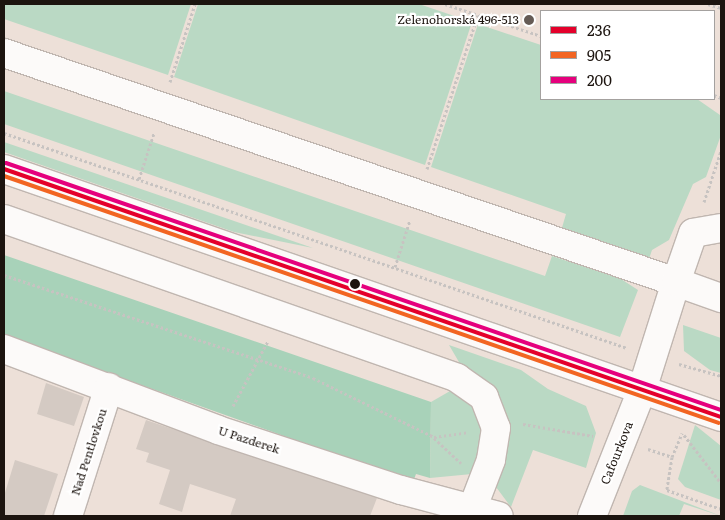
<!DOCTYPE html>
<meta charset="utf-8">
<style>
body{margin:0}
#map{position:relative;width:725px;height:520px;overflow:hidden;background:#ede0d8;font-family:Literata,serif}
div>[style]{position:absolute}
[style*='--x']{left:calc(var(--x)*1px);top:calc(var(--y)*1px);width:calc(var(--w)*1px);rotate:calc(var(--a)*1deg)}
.green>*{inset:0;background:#bad9c4}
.forest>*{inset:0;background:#a8d2b9}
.building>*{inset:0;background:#d4cac3}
.path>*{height:3px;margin-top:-1.5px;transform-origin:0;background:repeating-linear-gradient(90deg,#c7c3c1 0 2.5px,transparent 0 5px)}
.roads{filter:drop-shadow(1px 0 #c0b6b0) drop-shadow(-1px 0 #c0b6b0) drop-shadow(0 1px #c0b6b0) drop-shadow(0 -1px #c0b6b0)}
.minor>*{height:28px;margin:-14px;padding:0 14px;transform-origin:14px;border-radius:14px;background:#fcfaf9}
.bus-1>*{height:4px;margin:-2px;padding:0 2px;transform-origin:2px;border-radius:2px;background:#e4002b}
.bus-2>*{height:4px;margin:-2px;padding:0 2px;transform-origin:2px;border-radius:2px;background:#f26522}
.bus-3>*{height:4px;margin:-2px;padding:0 2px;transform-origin:2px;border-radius:2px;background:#e5007d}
.dots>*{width:14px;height:14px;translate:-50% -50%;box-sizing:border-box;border:2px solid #fff;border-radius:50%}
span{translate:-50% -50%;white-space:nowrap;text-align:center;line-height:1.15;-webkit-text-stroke:4.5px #fff;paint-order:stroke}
.poi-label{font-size:12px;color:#1c140f}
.right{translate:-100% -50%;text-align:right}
.street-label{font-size:12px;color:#1c140f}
.frame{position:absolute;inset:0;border:5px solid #1c140f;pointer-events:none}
.legend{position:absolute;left:540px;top:10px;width:175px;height:90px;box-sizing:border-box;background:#fff;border:1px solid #a4a19f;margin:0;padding:6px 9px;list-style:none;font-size:15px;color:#1c140f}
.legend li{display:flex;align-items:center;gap:10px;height:25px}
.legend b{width:25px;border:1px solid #a4a19f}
</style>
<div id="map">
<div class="green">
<i style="clip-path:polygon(4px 4px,191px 4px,168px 75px,4px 19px)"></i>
<i style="clip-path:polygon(198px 4px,419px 4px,472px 22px,425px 165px,174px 77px)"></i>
<i style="clip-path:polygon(478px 24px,541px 45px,541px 99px,697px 99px,720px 115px,721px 135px,706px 177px,693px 184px,669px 240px,652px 250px,648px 262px,561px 231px,566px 214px,431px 167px)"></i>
<i style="clip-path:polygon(4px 91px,545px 276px,552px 256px,621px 279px,638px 290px,620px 337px,4px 124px)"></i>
<i style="clip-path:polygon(4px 142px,313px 248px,234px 232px,4px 152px)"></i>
<i style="clip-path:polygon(683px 325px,721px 338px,721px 373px,710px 370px,684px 351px)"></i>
<i style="clip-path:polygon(449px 345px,521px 370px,548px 389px,586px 406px,596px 433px,586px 468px,533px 450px,511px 507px,496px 487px,501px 434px)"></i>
<i style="clip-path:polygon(457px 387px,468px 394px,487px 441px,472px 474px,430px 478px,431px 402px)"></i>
<i style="clip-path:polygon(695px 425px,721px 446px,721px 500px,685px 487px,678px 479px)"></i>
<i style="clip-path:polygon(640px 485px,721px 516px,684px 504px,679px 516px,623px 516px,632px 491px)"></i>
</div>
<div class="forest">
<i style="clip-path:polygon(4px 255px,431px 402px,430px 478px,416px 474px,413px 482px,4px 336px)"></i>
</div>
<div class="building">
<i style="clip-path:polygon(46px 383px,84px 397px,74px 426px,37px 414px)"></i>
<i style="clip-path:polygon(146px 420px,377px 498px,370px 516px,230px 516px,236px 499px,190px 484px,182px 512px,159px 504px,170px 470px,146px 462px,149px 453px,136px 449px)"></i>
<i style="clip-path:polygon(15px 460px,58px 474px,44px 516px,4px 516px,4px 496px)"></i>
</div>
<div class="path">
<i style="--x:445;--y:4;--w:101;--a:18.4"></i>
<i style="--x:708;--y:4;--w:14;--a:17"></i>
<i style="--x:170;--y:82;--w:82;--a:-72.2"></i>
<i style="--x:714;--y:95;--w:8;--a:23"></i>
<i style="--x:4;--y:133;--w:659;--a:19.04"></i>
<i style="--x:427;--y:169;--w:162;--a:-71.7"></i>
<i style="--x:139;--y:179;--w:48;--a:-71.9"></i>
<i style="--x:704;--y:202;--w:54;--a:-71.6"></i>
<i style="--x:395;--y:267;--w:49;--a:-72.3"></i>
<i style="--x:4;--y:275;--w:326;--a:18.4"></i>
<i style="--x:313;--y:378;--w:135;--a:26"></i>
<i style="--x:434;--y:437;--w:35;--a:-8"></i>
<i style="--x:679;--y:364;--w:44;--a:15.9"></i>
<i style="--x:233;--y:406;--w:74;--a:-61.7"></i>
<i style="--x:523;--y:424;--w:71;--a:9.7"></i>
<i style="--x:684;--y:435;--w:61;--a:52.4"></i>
<i style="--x:434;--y:438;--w:37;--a:43"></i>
<i style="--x:648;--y:449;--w:25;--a:18"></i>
<i style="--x:672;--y:457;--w:33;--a:99"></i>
<i style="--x:667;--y:490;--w:57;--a:19.4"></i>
<i style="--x:672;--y:457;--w:26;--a:-67"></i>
</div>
<div class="roads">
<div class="minor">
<i style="--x:4;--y:53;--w:710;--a:18.82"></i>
<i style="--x:676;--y:282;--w:113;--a:107.5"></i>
<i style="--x:642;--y:390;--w:136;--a:111.6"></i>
<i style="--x:4;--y:169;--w:759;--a:19.08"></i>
<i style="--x:4;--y:219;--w:480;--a:19.3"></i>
<i style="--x:457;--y:378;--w:33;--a:35"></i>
<i style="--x:484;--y:397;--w:33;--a:69"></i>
<i style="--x:496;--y:428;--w:32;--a:99"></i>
<i style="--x:491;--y:460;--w:50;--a:111"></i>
<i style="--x:721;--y:228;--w:28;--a:170"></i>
<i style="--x:693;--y:233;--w:52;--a:109.1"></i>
<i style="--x:676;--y:282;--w:48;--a:19.6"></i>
<i style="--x:4;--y:349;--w:229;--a:20.7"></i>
<i style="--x:218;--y:430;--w:193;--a:18.2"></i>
<i style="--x:401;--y:490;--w:101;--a:14.9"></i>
<i style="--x:68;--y:516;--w:135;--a:-72.4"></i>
</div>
</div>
<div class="bus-1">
<i style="--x:4;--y:169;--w:759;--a:19.08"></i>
</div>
<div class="bus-2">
<i style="--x:4;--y:176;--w:756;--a:19.06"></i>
</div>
<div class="bus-3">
<i style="--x:6;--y:163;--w:756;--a:19.06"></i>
</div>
<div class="dots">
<i style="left:529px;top:20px;background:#655b55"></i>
<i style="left:355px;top:284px;background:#1c140f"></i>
</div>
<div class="poi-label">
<span class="right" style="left:519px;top:20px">Zelenohorská 496-513</span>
</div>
<div class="street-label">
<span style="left:249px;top:440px;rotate:18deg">U Pazderek</span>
<span style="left:89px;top:452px;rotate:-72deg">Nad Pentlovkou</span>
<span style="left:617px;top:453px;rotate:-68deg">Cafourkova</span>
</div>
<div class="frame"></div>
<ul class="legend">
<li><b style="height:6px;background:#e4002b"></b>236</li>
<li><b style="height:6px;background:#f26522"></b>905</li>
<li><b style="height:6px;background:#e5007d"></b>200</li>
</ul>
</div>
